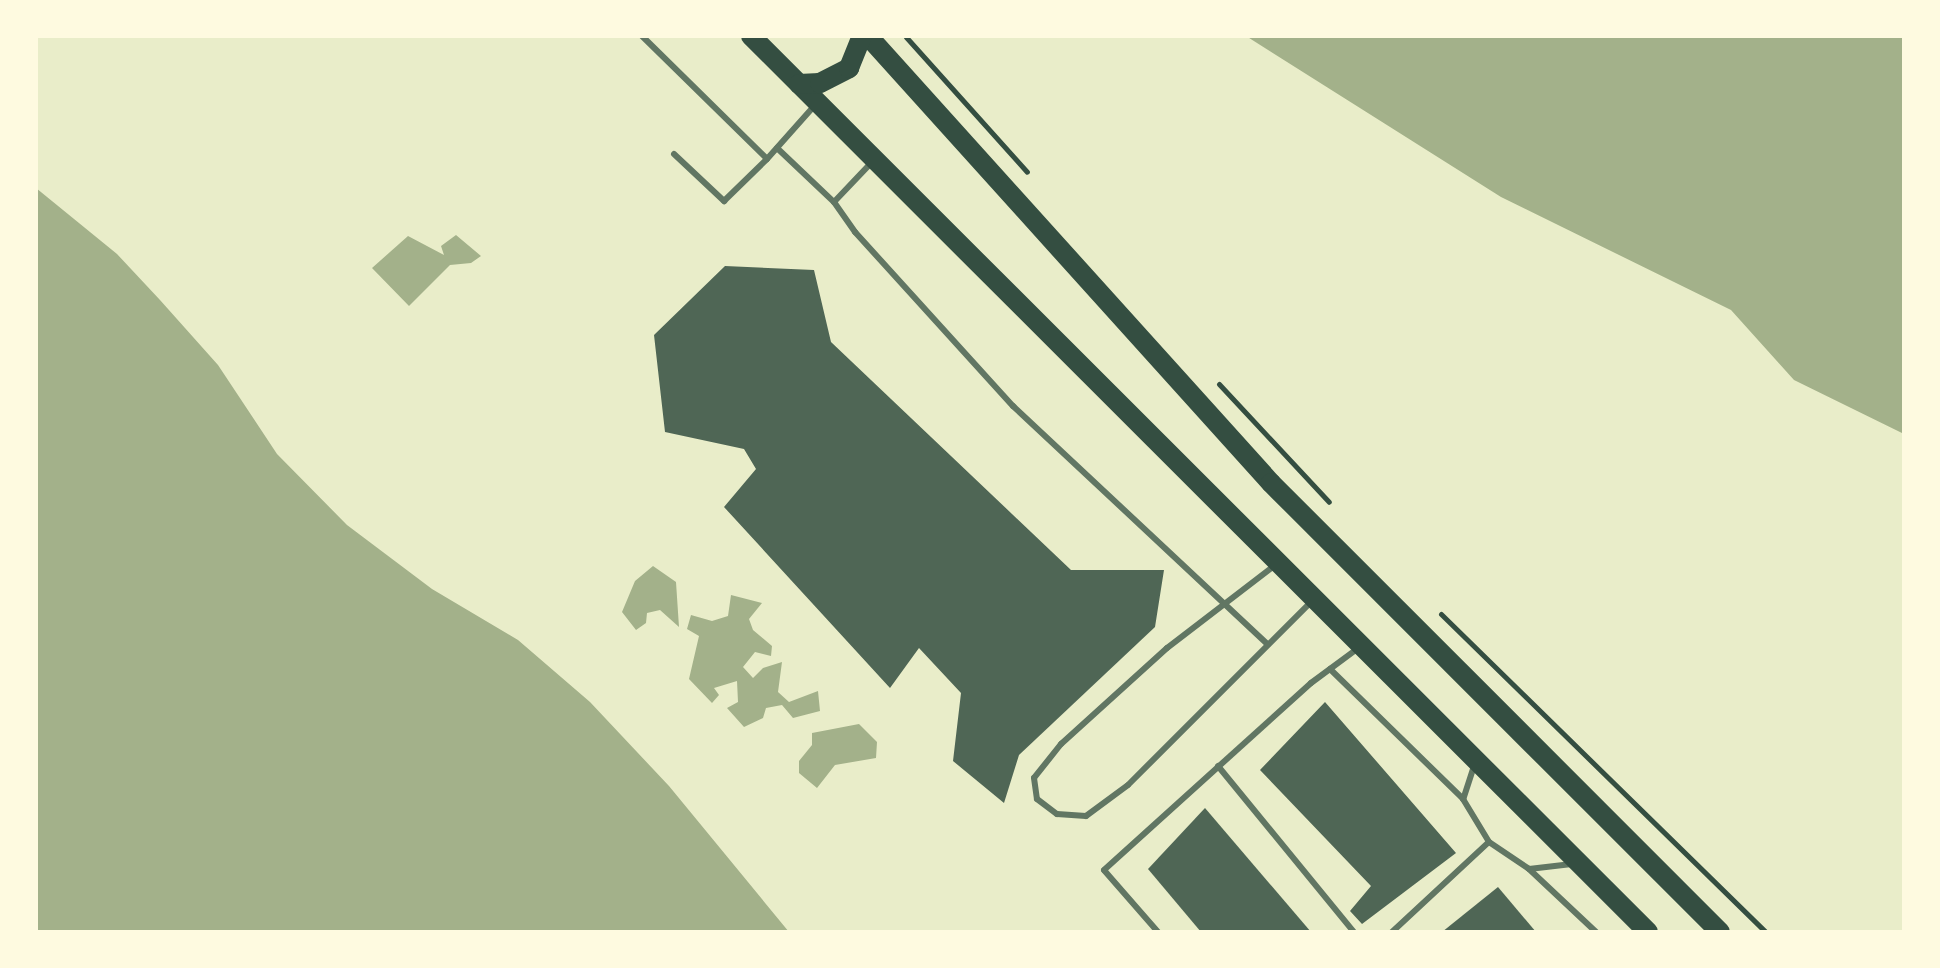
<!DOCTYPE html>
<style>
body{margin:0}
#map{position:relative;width:1940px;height:968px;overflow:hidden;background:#e9edc9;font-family:Montserrat,sans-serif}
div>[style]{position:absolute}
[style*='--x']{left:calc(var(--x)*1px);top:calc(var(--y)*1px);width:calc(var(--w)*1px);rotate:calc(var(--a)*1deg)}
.water>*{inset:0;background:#a3b18a}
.building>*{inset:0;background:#4f6655}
.path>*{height:5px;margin:-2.5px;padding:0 2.5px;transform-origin:2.5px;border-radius:2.5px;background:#344e41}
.service>*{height:6px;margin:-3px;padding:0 3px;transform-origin:3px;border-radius:3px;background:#617663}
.primary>*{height:20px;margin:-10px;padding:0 10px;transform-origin:10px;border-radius:10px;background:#344e41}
span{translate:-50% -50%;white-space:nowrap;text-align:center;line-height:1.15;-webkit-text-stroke:8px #fefae0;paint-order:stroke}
.frame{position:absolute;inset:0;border:38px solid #fefae0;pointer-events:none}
</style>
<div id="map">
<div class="water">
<i style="clip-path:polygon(1246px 36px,1904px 36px,1904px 434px,1794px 380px,1731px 310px,1501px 197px)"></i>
<i style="clip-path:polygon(36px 188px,117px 254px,160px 300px,218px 365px,277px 454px,347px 525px,432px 589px,518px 640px,590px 702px,669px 786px,789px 932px,36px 932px)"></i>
<i style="clip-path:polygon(456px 235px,481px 256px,471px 263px,450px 265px,409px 306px,372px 268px,408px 236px,444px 255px,441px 246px)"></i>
<i style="clip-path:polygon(653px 566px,676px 582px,679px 627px,660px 610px,647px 613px,646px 623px,636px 630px,622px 612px,635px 581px)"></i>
<i style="clip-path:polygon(731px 595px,762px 603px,749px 619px,753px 630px,772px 646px,771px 656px,755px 652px,743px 667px,753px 678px,763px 668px,782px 662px,778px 692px,789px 702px,818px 691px,820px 711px,793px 718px,782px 705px,766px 708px,763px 718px,744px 727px,727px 708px,738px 702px,737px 681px,714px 688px,719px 695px,712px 703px,689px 679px,699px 636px,687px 629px,691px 615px,712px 621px,728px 616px)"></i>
<i style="clip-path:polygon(859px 724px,877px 742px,876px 758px,835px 765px,817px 788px,799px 773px,799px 761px,812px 745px,812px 733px)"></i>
</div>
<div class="building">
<i style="clip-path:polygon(725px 266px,814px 270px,831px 342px,1071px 570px,1164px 570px,1155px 627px,1019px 755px,1004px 803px,953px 761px,961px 693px,919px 648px,890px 688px,724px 507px,756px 469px,744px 449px,665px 432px,654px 335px)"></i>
<i style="clip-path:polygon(1325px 702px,1456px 853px,1362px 924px,1350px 911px,1371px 886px,1260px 770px)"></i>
<i style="clip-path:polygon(1205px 808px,1311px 932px,1201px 932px,1148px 869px)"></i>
<i style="clip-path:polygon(1498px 887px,1536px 932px,1442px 932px)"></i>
</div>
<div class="path">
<i style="--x:906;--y:37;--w:181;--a:48.1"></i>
<i style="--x:1219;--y:384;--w:161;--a:47"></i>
<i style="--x:1441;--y:614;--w:455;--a:44.4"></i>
</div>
<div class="service">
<i style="--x:642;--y:36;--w:175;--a:44.5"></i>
<i style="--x:767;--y:159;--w:72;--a:-48.4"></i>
<i style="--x:777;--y:148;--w:79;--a:43.5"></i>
<i style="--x:834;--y:202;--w:54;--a:-46.5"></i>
<i style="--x:674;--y:154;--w:69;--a:43.2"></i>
<i style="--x:724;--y:201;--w:60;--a:-44.3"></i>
<i style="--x:834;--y:202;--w:37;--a:55"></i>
<i style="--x:855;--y:232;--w:235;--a:47.8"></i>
<i style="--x:1013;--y:406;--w:349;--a:43.1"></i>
<i style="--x:1274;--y:566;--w:135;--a:142.5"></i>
<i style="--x:1167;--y:648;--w:143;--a:137.8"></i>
<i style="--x:1061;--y:744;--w:43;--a:128.5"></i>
<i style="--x:1034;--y:778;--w:21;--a:82"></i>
<i style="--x:1037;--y:799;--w:25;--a:37"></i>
<i style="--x:1057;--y:814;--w:29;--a:4"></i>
<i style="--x:1086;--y:816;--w:52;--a:-36.4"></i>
<i style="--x:1128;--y:785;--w:260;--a:-45"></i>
<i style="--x:1330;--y:669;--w:186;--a:44.3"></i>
<i style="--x:1218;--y:766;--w:215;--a:50.7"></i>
<i style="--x:1474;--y:766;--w:35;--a:108"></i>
<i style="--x:1463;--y:799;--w:50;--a:58.8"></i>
<i style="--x:1489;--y:842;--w:48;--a:34"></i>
<i style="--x:1529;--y:869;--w:43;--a:-6.6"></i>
<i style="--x:1529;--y:869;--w:92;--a:43.2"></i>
<i style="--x:1158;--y:932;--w:82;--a:-131.1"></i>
<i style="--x:1104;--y:870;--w:279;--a:-42.1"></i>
<i style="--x:1311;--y:683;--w:57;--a:-36.5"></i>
<i style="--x:1392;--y:932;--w:132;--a:-42.9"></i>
</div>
<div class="primary">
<i style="--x:751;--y:36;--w:1268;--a:44.97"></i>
<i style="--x:868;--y:36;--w:602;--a:47.96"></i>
<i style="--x:1271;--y:483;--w:635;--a:45"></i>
<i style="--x:799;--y:84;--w:21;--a:-3"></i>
<i style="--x:820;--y:83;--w:33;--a:-27"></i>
<i style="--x:849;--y:68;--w:35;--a:-68"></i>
</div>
<div class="frame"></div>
</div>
